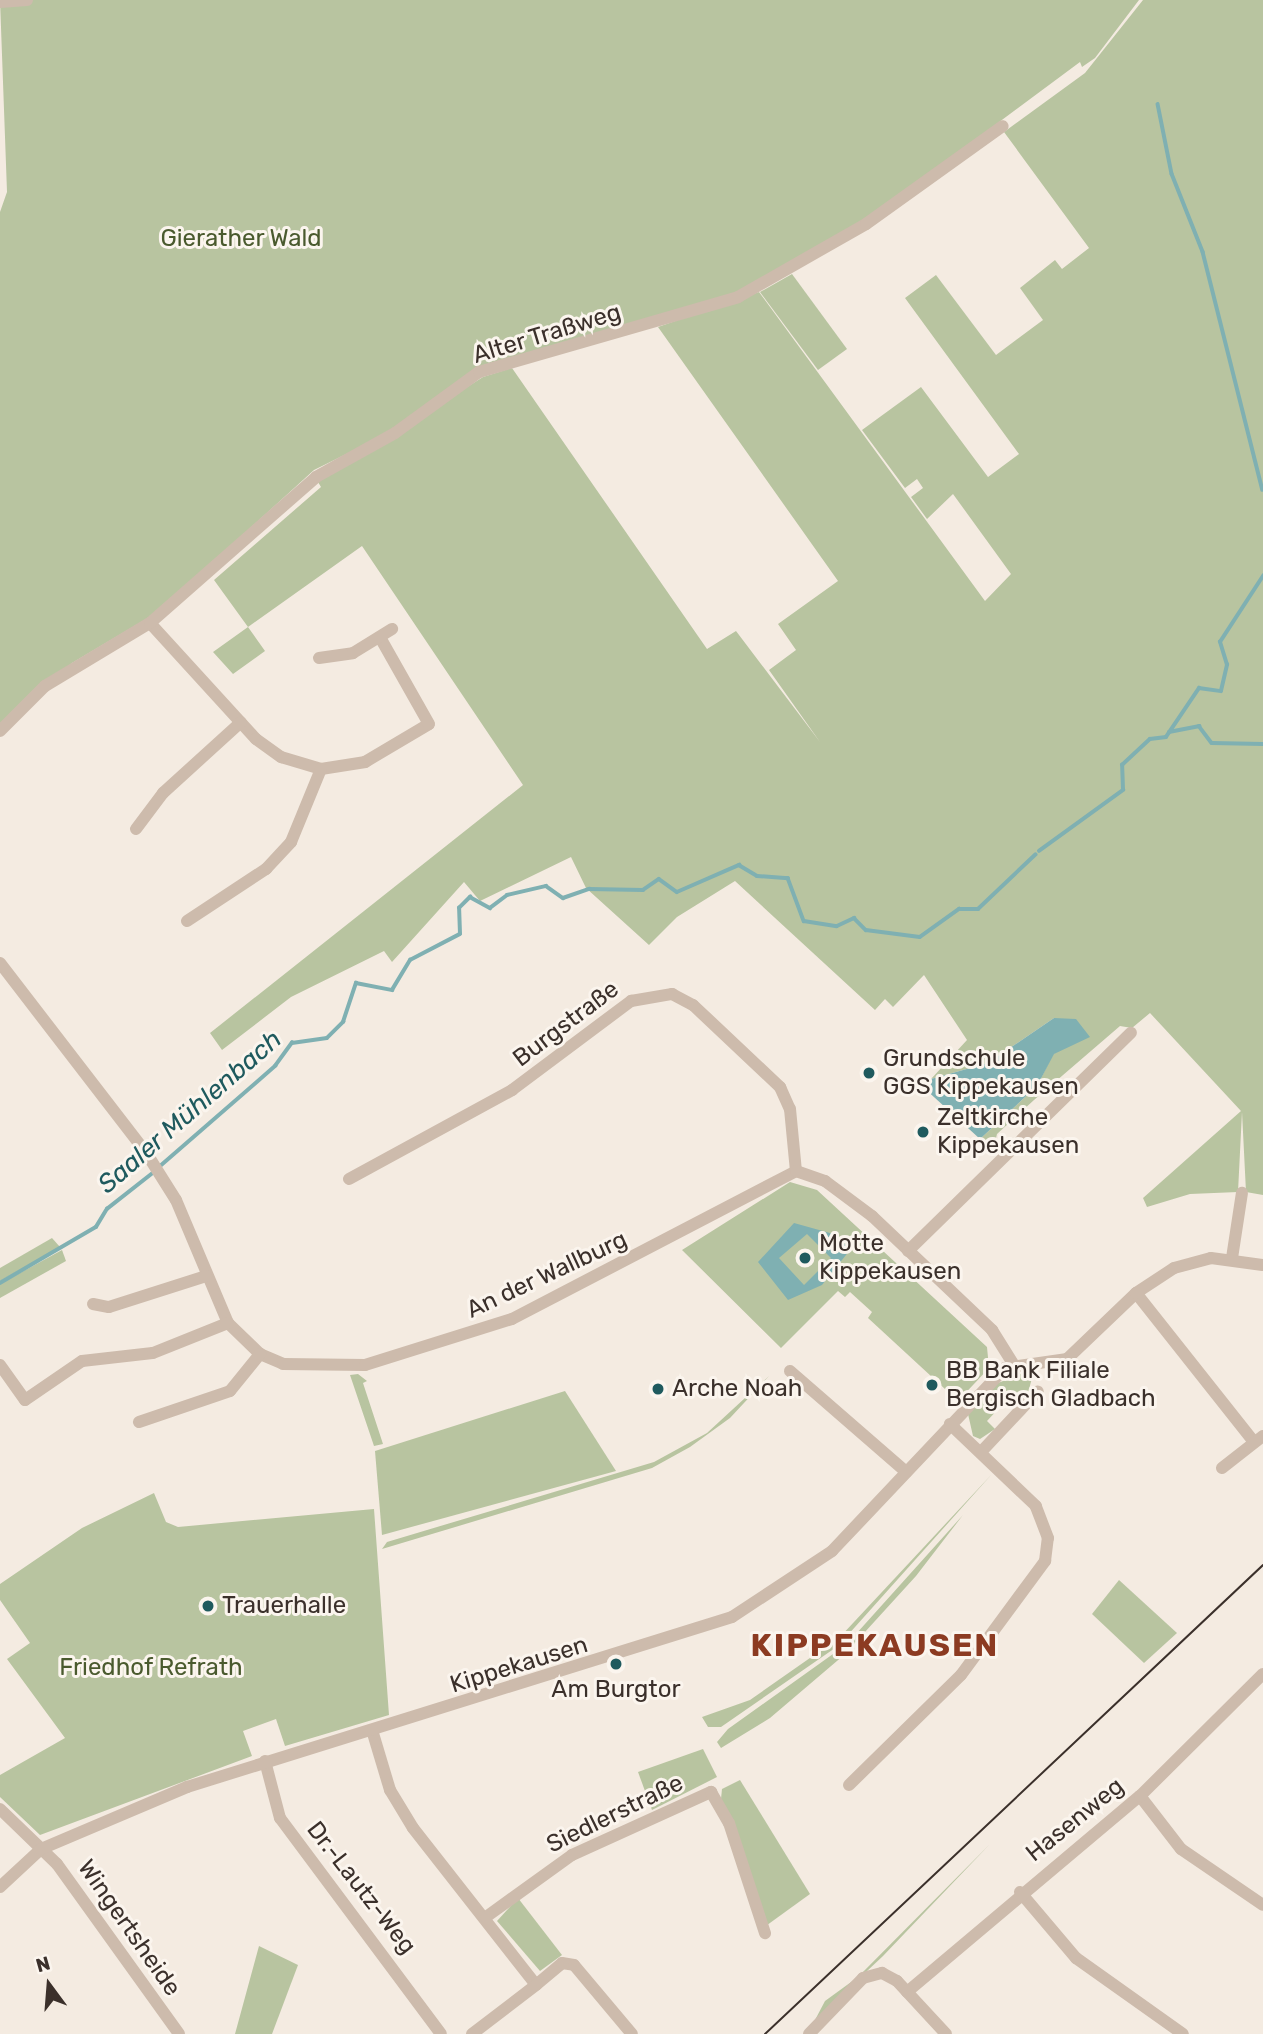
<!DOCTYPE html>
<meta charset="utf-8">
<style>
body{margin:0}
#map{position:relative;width:1263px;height:2034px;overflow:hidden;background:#f4ebe1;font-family:Rubik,sans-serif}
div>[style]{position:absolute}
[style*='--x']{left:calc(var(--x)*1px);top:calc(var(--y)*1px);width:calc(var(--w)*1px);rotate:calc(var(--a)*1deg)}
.green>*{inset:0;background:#b8c4a0}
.water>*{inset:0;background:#7fb0b2}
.stream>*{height:3.5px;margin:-1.75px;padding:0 1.75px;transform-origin:1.75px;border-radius:1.75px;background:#7fb0b2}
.minor>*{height:12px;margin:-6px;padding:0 6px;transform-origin:6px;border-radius:6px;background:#cdbbac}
.tram>*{height:2px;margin:-1px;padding:0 1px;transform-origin:1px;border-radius:1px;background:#3b302b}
.dots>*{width:19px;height:19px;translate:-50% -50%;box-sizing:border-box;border:4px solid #fbf5ee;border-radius:50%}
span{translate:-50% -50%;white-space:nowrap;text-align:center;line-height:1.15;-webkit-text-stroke:6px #fbf5ee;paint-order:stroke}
.park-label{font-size:24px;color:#4a5a2e}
.street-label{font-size:24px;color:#3b302b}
.poi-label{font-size:24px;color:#3b302b}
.left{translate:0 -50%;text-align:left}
.water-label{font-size:26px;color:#1f5a5e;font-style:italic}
.district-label{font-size:32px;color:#8c3b22;font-weight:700;letter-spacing:2px}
.north{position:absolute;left:14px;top:1950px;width:70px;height:70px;-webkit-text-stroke:5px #fbf5ee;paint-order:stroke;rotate:344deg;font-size:19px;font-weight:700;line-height:28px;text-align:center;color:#3b302b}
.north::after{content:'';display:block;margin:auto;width:24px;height:32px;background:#3b302b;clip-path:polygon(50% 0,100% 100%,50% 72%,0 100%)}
</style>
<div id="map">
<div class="green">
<i style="clip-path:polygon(0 0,1139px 0,1095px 58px,1082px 67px,1080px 62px,874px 215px,737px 293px,477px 367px,401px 427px,314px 470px,158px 612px,72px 663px,0 725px,0 212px,7px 192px)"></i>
<i style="clip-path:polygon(1143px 0,1263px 0,1263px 1195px,1246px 1192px,1242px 1112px,1238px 1192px,1190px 1194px,1147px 1207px,1143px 1198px,1241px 1111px,1150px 1013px,1132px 1028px,1120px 1026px,1034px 1100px,997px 1134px,993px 1151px,980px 1139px,1037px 1086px,1053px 1054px,1065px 1047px,1054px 1018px,988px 1063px,931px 1079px,967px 1040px,924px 975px,893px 1007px,885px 999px,875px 1010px,735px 881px,677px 917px,649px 945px,586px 888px,571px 857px,480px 901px,464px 882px,392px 962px,384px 951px,291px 997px,222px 1050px,210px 1033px,523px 785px,362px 546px,248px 627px,265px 651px,233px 674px,213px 652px,248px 627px,214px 580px,321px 487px,318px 482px,483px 377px,512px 368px,707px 649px,736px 631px,820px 742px,769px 670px,796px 650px,778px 624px,838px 581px,658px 327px,759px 292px,985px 601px,1011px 574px,953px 494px,927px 519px,911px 497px,923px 488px,917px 479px,905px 488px,862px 430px,921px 387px,988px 477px,1019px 454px,905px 298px,936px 275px,996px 355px,1043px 320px,1020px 288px,1055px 260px,1062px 269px,1089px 248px,1004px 132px,1085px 73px)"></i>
<i style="clip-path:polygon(792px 274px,847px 349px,818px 370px,760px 292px)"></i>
<i style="clip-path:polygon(790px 1182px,817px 1190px,987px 1347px,989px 1368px,958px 1401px,868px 1318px,872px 1312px,850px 1292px,845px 1297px,838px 1291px,781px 1348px,682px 1250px)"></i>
<i style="clip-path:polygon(52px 1238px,60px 1247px,0 1281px,0 1268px)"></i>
<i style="clip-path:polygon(62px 1250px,66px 1261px,0 1298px,0 1284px)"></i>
<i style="clip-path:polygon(1023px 1373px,1032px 1378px,1028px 1393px,1021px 1401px,1013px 1393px,987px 1421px,995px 1429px,980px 1439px,973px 1436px,968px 1414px,998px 1383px)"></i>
<i style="clip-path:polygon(358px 1374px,367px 1381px,363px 1383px,383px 1444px,374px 1446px,350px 1375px)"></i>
<i style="clip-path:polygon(769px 1376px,730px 1418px,690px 1447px,652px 1468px,382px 1549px,387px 1542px,654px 1462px,707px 1433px)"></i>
<i style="clip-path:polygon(565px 1391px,616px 1471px,382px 1535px,375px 1451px)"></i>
<i style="clip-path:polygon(992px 1474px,838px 1646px,721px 1727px,708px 1727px,702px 1717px,750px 1700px,840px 1637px)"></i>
<i style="clip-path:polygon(154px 1493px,166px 1522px,178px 1527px,374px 1509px,389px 1715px,285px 1746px,276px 1719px,243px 1731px,252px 1756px,40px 1835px,0 1797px,0 1775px,65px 1738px,7px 1659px,30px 1643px,0 1600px,0 1584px,82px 1528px)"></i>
<i style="clip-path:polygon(963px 1515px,916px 1576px,844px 1655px,770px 1718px,721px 1748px,717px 1742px,728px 1729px,847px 1644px)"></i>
<i style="clip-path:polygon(1119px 1580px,1177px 1633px,1144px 1663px,1092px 1614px)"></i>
<i style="clip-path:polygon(703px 1749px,717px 1777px,652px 1810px,638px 1772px)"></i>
<i style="clip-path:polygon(740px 1780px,810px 1894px,763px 1928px,721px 1799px,722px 1789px)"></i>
<i style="clip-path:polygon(990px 1844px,883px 1956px,815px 2020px,825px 2001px,858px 1977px)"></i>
<i style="clip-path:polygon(518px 1898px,562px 1955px,540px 1971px,497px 1921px)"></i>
<i style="clip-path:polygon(259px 1946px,298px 1965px,272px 2034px,235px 2034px)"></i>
</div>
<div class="water">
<i style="clip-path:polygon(1054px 1018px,1076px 1019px,1090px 1037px,1054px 1054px,1037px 1086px,980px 1139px,923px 1087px,931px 1079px,988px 1063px)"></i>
<i style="clip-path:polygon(evenodd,794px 1223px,837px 1235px,850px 1250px,822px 1285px,788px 1300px,758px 1262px,794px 1223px,807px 1234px,831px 1258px,804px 1285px,779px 1258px,807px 1234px)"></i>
</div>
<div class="stream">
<i style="--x:1158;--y:104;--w:71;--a:78.7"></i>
<i style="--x:1172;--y:174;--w:84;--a:68.3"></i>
<i style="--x:1203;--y:252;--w:245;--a:75.9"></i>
<i style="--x:1169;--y:732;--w:31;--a:-11"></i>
<i style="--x:1199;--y:726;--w:21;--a:53"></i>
<i style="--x:1212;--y:743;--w:51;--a:1.1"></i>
<i style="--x:1039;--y:851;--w:104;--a:-36"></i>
<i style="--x:1123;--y:790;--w:25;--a:-92"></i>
<i style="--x:1122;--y:765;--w:38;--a:-43"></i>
<i style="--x:1150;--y:739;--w:16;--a:-7"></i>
<i style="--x:1166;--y:737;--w:59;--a:-56"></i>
<i style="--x:1199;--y:688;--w:22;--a:8"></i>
<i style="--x:1221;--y:691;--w:27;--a:-77"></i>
<i style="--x:1227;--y:665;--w:24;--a:-107"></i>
<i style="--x:1220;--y:642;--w:79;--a:-56.9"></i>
<i style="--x:159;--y:1167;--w:154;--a:-41"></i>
<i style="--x:275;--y:1066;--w:29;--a:-54"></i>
<i style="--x:292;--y:1043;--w:35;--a:-8"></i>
<i style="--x:327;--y:1038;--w:23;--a:-45"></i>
<i style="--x:343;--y:1022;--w:41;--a:-71.6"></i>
<i style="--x:356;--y:983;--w:37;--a:11"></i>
<i style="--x:392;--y:990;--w:35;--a:-59"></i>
<i style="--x:410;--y:960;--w:56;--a:-27.5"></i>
<i style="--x:460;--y:934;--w:26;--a:-92"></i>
<i style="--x:459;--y:908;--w:16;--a:-45"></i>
<i style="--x:470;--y:897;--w:23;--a:29"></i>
<i style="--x:490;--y:908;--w:21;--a:-37"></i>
<i style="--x:507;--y:895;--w:40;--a:-13"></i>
<i style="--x:546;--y:886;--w:21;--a:35"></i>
<i style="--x:563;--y:898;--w:28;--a:-19"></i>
<i style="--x:589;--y:889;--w:54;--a:1.1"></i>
<i style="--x:643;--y:890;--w:19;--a:-35"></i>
<i style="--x:659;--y:879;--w:22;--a:36"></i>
<i style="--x:677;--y:892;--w:68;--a:-23.5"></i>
<i style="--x:739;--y:865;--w:21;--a:31"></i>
<i style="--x:757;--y:876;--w:31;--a:4"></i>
<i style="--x:788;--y:878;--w:46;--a:69.6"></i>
<i style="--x:804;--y:921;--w:33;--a:9"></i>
<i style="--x:837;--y:926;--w:19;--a:-25"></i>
<i style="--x:854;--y:918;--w:17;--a:45"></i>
<i style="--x:866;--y:930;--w:54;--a:7.4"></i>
<i style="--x:920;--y:937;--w:48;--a:-35.7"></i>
<i style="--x:959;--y:909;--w:19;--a:0"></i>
<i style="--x:978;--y:909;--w:79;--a:-43.5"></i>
<i style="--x:0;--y:1283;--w:111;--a:-30.3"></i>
<i style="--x:96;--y:1227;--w:21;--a:-59"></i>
<i style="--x:107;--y:1209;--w:60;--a:-38.2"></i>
</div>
<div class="minor">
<i style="--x:0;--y:2;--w:27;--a:-4"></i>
<i style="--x:150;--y:623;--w:157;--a:47.6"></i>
<i style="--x:256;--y:739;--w:31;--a:36"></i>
<i style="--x:281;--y:757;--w:42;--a:16.7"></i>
<i style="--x:321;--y:769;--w:45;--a:-9"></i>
<i style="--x:365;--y:762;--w:74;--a:-30.7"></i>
<i style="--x:429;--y:724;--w:95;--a:-119.5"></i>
<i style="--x:319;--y:658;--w:34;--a:-8"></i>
<i style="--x:353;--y:653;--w:46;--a:-31.6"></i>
<i style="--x:0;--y:731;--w:64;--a:-45"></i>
<i style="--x:45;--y:686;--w:122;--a:-31"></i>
<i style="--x:150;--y:623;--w:221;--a:-41.3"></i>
<i style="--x:316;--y:477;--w:90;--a:-29.1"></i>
<i style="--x:395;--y:433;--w:104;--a:-36"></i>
<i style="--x:479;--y:372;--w:270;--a:-16.1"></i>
<i style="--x:738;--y:297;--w:147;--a:-29.7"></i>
<i style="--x:866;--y:224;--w:168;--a:-35.6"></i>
<i style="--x:136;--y:829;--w:45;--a:-53.1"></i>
<i style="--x:163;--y:793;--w:105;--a:-42.3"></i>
<i style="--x:187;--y:921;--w:95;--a:-33.4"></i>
<i style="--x:266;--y:869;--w:37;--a:-47"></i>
<i style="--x:291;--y:842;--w:79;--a:-67.7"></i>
<i style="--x:0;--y:963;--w:241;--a:52.4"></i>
<i style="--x:147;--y:1154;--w:54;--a:57.8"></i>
<i style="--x:176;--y:1200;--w:134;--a:67.1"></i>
<i style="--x:228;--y:1323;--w:45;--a:44.1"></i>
<i style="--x:260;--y:1354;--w:25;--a:23"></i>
<i style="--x:283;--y:1364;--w:82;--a:0.7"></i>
<i style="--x:365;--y:1365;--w:154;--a:-17.4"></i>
<i style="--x:512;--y:1319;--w:320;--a:-27.5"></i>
<i style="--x:349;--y:1179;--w:186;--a:-28.6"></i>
<i style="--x:512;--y:1090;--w:149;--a:-36.8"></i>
<i style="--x:631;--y:1001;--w:42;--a:-9.7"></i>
<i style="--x:672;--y:994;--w:24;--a:28"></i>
<i style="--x:693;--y:1005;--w:120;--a:43.3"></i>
<i style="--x:780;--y:1087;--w:24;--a:66"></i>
<i style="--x:790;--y:1109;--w:62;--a:84.5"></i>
<i style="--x:796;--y:1171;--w:31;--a:19"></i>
<i style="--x:825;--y:1181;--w:59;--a:36.7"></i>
<i style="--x:872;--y:1216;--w:166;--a:43.5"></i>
<i style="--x:992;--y:1330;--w:40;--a:58"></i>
<i style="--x:908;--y:1251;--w:312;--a:-44.4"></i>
<i style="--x:1232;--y:1258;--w:66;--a:-81.3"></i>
<i style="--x:1136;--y:1293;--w:190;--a:51.6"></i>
<i style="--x:93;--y:1304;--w:16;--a:11"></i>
<i style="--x:109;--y:1307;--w:102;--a:-17.7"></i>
<i style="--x:0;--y:1365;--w:43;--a:54.5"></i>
<i style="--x:25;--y:1400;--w:69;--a:-34.4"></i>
<i style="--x:82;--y:1361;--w:71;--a:-6.4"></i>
<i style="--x:153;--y:1353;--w:81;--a:-21.8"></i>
<i style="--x:790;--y:1371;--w:154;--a:41"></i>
<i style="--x:139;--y:1422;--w:96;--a:-18.8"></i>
<i style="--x:230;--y:1391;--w:48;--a:-51"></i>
<i style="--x:981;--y:1452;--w:83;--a:-46.9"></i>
<i style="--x:1222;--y:1468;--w:52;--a:-38"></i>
<i style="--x:372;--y:1730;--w:63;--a:73.3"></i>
<i style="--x:390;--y:1790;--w:44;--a:58.8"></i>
<i style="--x:413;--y:1828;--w:199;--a:51.9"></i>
<i style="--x:536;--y:1985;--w:34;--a:-40"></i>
<i style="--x:562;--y:1963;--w:12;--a:9"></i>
<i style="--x:574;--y:1965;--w:90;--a:50"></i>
<i style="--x:265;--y:1761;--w:59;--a:75.3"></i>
<i style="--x:280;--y:1818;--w:269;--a:53.3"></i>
<i style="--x:849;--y:1785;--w:157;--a:-44.5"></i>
<i style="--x:961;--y:1675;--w:142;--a:-53.6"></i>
<i style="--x:1045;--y:1561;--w:23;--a:-83"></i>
<i style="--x:1048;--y:1538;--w:34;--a:-111"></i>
<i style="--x:1036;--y:1506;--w:119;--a:-136.4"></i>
<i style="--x:1140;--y:1796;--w:67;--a:52.3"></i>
<i style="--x:1181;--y:1849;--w:99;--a:34.3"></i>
<i style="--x:0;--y:1809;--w:79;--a:44"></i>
<i style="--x:57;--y:1864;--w:209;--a:54.3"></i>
<i style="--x:0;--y:1887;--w:56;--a:-42.8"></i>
<i style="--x:41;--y:1849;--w:159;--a:-23"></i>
<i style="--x:187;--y:1787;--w:571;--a:-17.32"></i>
<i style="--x:732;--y:1617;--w:120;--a:-33.4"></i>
<i style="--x:832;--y:1551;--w:252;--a:-46.6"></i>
<i style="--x:1005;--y:1368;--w:63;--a:-8.3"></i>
<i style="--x:1067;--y:1359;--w:95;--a:-43.7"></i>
<i style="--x:1136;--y:1293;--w:45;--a:-33.3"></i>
<i style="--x:1174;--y:1268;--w:38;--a:-15"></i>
<i style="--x:1211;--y:1258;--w:52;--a:7.7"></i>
<i style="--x:1020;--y:1892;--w:87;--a:49.7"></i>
<i style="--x:1076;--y:1958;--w:131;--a:35.4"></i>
<i style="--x:486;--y:1917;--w:106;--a:-35.8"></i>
<i style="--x:572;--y:1855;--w:153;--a:-24.4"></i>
<i style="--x:711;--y:1792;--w:36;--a:60"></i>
<i style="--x:729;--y:1823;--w:116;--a:71.9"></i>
<i style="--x:907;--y:1992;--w:304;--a:-40.1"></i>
<i style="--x:1140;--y:1796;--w:173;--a:-44.8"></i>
<i style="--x:472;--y:2034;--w:81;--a:-37.4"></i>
<i style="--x:809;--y:2034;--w:78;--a:-46"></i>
<i style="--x:863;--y:1978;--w:20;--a:-15"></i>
<i style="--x:882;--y:1973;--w:17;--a:28"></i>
<i style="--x:897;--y:1981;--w:72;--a:47.2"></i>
</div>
<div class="tram">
<i style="--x:765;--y:2034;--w:684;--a:-43.28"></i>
</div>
<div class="dots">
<i style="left:869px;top:1073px;background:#1f5a5e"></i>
<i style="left:923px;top:1132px;background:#1f5a5e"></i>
<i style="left:805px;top:1258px;background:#1f5a5e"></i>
<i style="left:932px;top:1385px;background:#1f5a5e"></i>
<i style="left:658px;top:1389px;background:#1f5a5e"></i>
<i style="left:208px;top:1606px;background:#1f5a5e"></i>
<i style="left:616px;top:1664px;background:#1f5a5e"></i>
</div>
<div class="park-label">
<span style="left:241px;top:239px">Gierather Wald</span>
<span style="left:151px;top:1668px">Friedhof Refrath</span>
</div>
<div class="street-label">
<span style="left:547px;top:334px;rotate:-17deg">Alter Traßweg</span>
<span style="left:566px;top:1024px;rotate:-37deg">Burgstraße</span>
<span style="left:547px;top:1275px;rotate:-25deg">An der Wallburg</span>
<span style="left:519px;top:1665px;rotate:-17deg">Kippekausen</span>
<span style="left:615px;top:1814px;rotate:-26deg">Siedlerstraße</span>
<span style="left:1075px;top:1820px;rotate:-39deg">Hasenweg</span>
<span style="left:361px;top:1888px;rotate:52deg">Dr.-Lautz-Weg</span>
<span style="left:129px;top:1928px;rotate:55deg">Wingertsheide</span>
</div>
<div class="poi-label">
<span class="left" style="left:883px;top:1073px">Grundschule<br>GGS Kippekausen</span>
<span class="left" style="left:937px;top:1132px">Zeltkirche<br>Kippekausen</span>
<span class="left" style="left:819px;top:1258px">Motte<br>Kippekausen</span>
<span class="left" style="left:946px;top:1385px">BB Bank Filiale<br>Bergisch Gladbach</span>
<span class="left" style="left:672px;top:1389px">Arche Noah</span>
<span class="left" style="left:222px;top:1606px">Trauerhalle</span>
<span style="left:616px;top:1690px">Am Burgtor</span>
</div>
<div class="water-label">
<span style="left:190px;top:1112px;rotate:-41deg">Saaler Mühlenbach</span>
</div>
<div class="district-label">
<span style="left:875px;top:1645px">KIPPEKAUSEN</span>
</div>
<div class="north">N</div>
</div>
